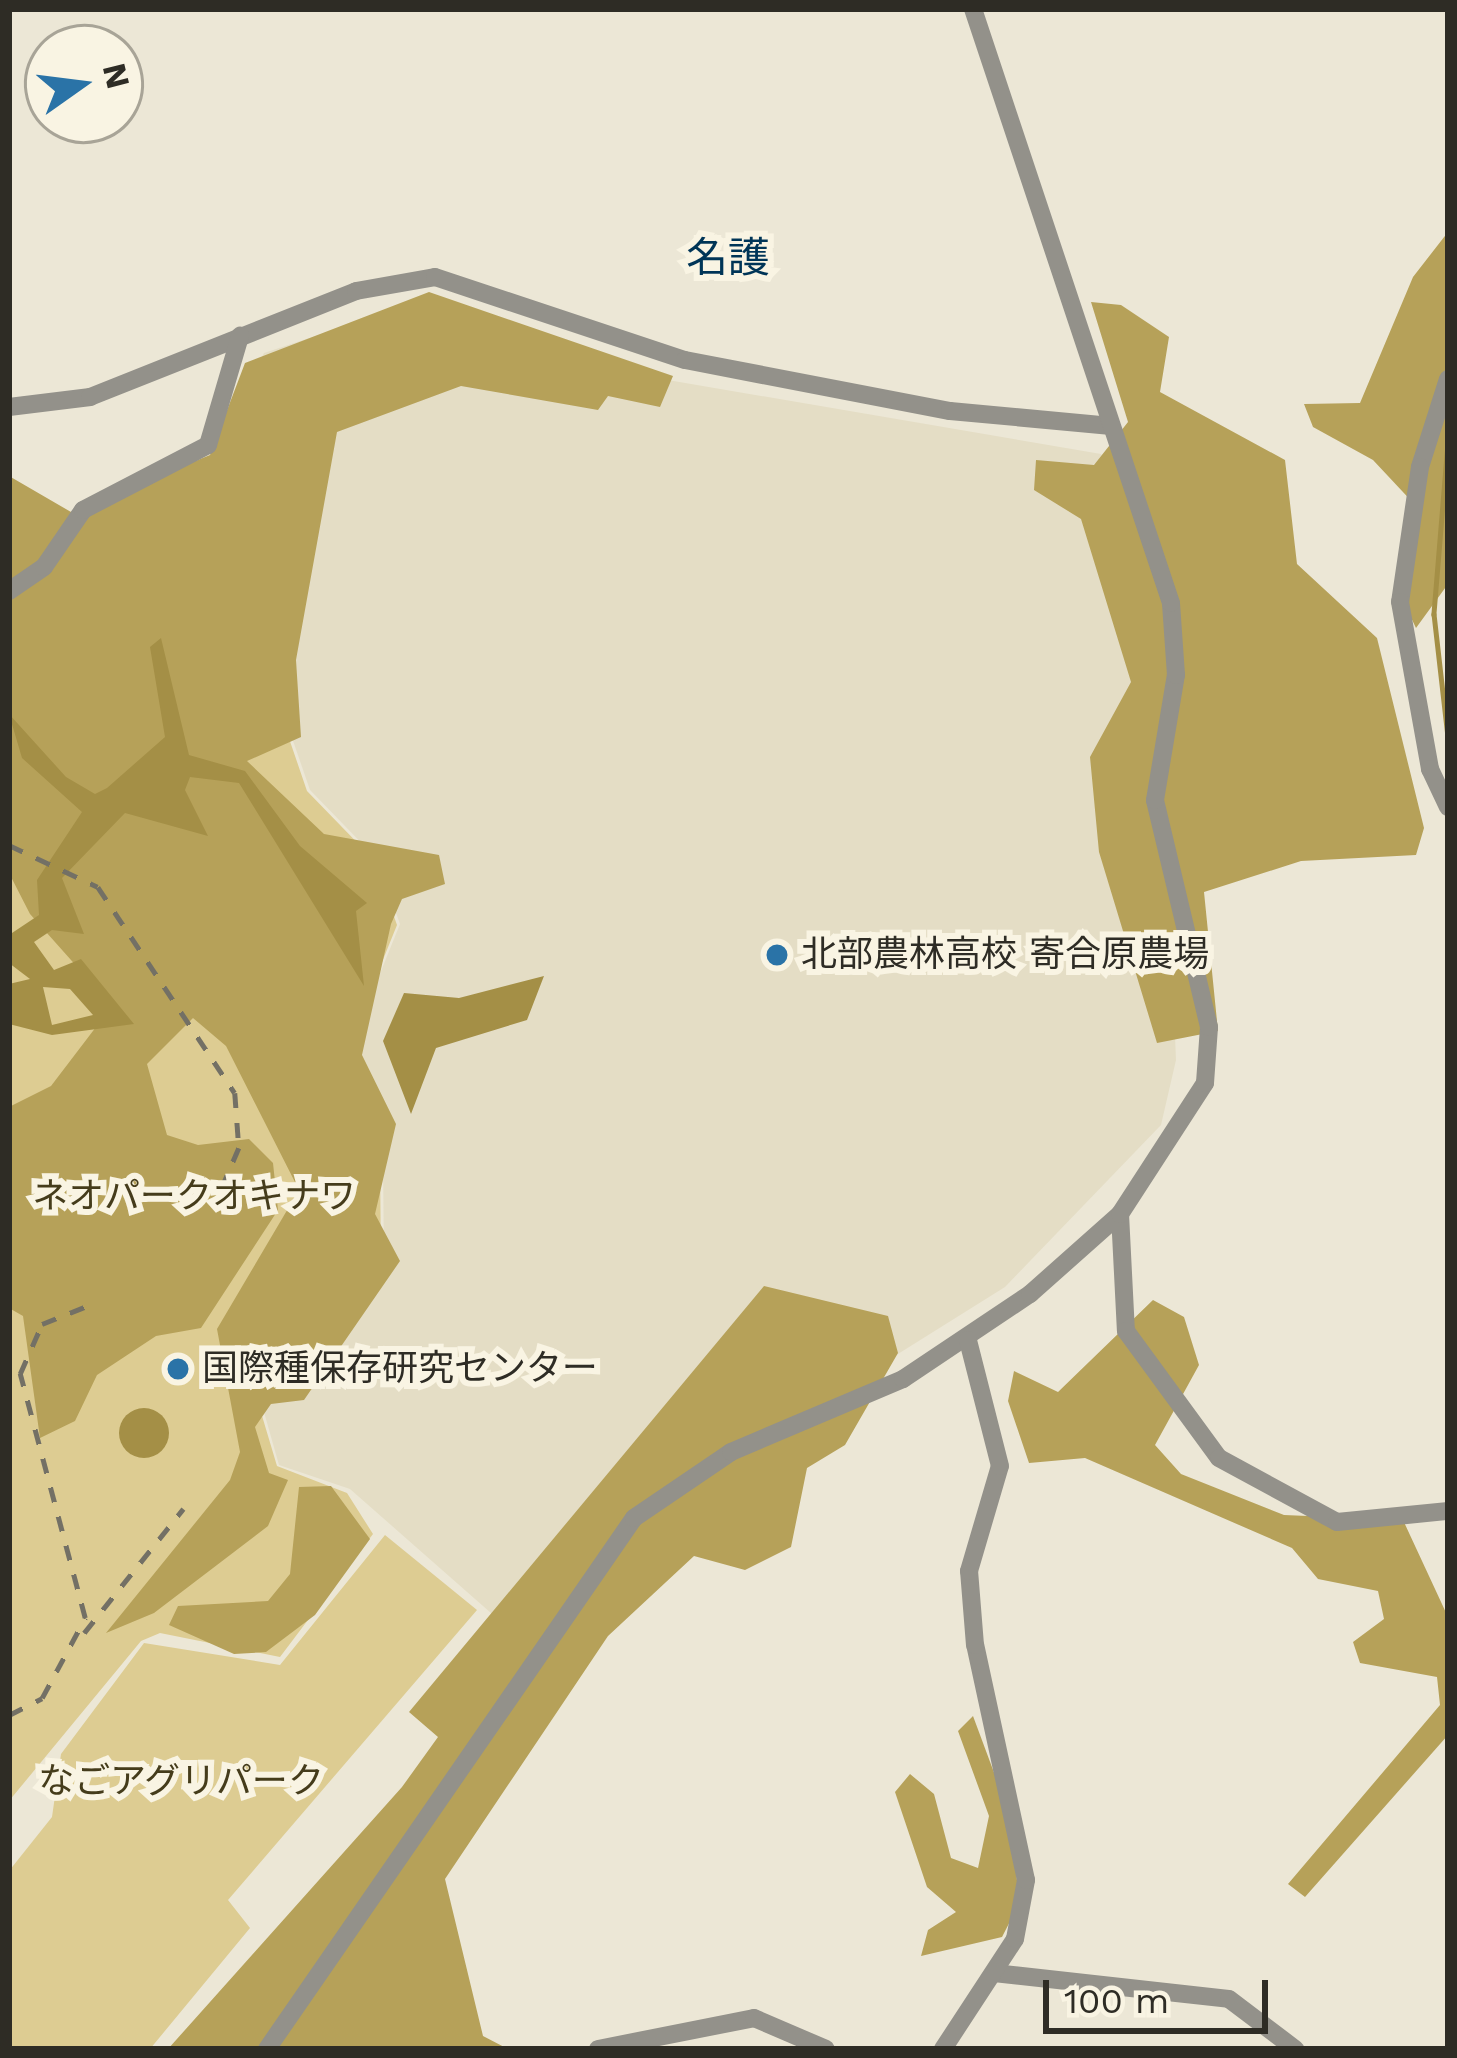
<!DOCTYPE html>
<meta charset="utf-8">
<style>
body{margin:0}
#map{position:relative;width:1457px;height:2058px;overflow:hidden;background:#ece7d6;font-family:"Work Sans","Noto Sans JP",sans-serif}
div>[style]{position:absolute}
[style*='--x']{left:calc(var(--x)*1px);top:calc(var(--y)*1px);width:calc(var(--w)*1px);rotate:calc(var(--a)*1deg)}
.built>*{inset:0;background:#e4ddc5}
.green>*{inset:0;background:#ddcc92}
.forest>*{inset:0;background:#b6a159}
.water>*{inset:0;background:#a48f46}
.round{border-radius:50%}
.stream>*{height:4.5px;margin:-2.25px;padding:0 2.25px;transform-origin:2.25px;border-radius:2.25px;background:#a48f46}
.minor>*{height:18px;margin:-9px;padding:0 9px;transform-origin:9px;border-radius:9px;background:#93918a}
.rail>*{height:4.5px;margin-top:-2.25px;transform-origin:0;background:repeating-linear-gradient(90deg,#737065 0 15px,transparent 0 30px)}
.dots>*{width:33px;height:33px;translate:-50% -50%;box-sizing:border-box;border:6px solid #f9f4e3;border-radius:50%}
span{translate:-50% -50%;white-space:nowrap;text-align:center;line-height:1.15;-webkit-text-stroke:12px #f9f4e3;paint-order:stroke}
.poi-label{font-size:36px;color:#2e2c25}
.left{translate:0 -50%;text-align:left}
.park-label{font-size:36px;color:#453c1b}
.quarter-label{font-size:42px;color:#003557}
.frame{position:absolute;inset:0;border:12px solid #2e2c25;pointer-events:none}
.north{position:absolute;left:24px;top:24px;width:120px;height:120px;box-sizing:border-box;background:#f9f4e3;border:3px solid #a8a497;border-radius:50%;rotate:76deg;font-size:33px;font-weight:700;line-height:48px;text-align:center;color:#2e2c25}
.north::after{content:'';display:block;margin:auto;width:42px;height:54px;background:#2a73a7;clip-path:polygon(50% 0,100% 100%,50% 72%,0 100%)}
.scale{position:absolute;left:1043px;top:1980px;width:225px;height:54px;box-sizing:border-box;border:6px solid #2e2c25;border-top:0;padding-left:15px;font-size:36px;line-height:42px;white-space:nowrap;color:#2e2c25;-webkit-text-stroke:9px #f9f4e3;paint-order:stroke}
</style>
<div id="map">
<div class="built">
<i style="clip-path:polygon(403px 307px,627px 373px,1101px 454px,1125px 490px,1173px 985px,1176px 1060px,1161px 1125px,1005px 1287px,826px 1399px,532px 1649px,350px 1489px,279px 1465px,260px 1398px,384px 1267px,383px 1159px,351px 1094px,358px 1028px,400px 924px,376px 858px,310px 790px,242px 593px,222px 431px,264px 353px)"></i>
</div>
<div class="green">
<i style="clip-path:polygon(239px 592px,307px 791px,374px 860px,397px 925px,355px 1029px,380px 1159px,381px 1266px,257px 1399px,277px 1466px,347px 1493px,373px 1534px,280px 1657px,160px 1633px,141px 1641px,9px 1801px,9px 610px)"></i>
<i style="clip-path:polygon(385px 1535px,477px 1610px,228px 1900px,250px 1928px,150px 2049px,9px 2049px,9px 1871px,52px 1817px,61px 1754px,144px 1643px,280px 1665px)"></i>
</div>
<div class="forest">
<i style="clip-path:polygon(1448px 232px,1448px 584px,1416px 628px,1403px 601px,1417px 507px,1373px 460px,1313px 427px,1304px 404px,1360px 403px,1413px 277px)"></i>
<i style="clip-path:polygon(429px 292px,673px 376px,660px 407px,608px 396px,598px 410px,461px 386px,337px 432px,296px 660px,301px 737px,247px 761px,324px 834px,439px 855px,445px 884px,402px 899px,391px 924px,362px 1055px,396px 1124px,375px 1214px,400px 1261px,304px 1400px,271px 1404px,255px 1427px,269px 1473px,288px 1480px,268px 1526px,154px 1613px,106px 1633px,230px 1480px,240px 1452px,217px 1329px,299px 1190px,226px 1046px,193px 1018px,147px 1064px,167px 1135px,198px 1145px,249px 1139px,273px 1163px,278px 1210px,201px 1328px,156px 1336px,97px 1375px,75px 1421px,40px 1438px,23px 1316px,9px 1308px,9px 1107px,51px 1086px,112px 1006px,30px 914px,9px 873px,9px 476px,71px 512px,210px 455px,245px 363px)"></i>
<i style="clip-path:polygon(1091px 302px,1121px 305px,1169px 337px,1160px 392px,1285px 460px,1297px 564px,1377px 638px,1424px 828px,1416px 855px,1301px 861px,1204px 892px,1218px 1031px,1157px 1043px,1099px 852px,1090px 757px,1131px 682px,1081px 519px,1034px 490px,1036px 460px,1094px 465px,1128px 422px)"></i>
<i style="clip-path:polygon(764px 1286px,888px 1316px,898px 1353px,845px 1445px,807px 1468px,791px 1547px,745px 1570px,694px 1556px,608px 1636px,445px 1879px,483px 2036px,508px 2049px,168px 2049px,402px 1787px,438px 1737px,409px 1712px)"></i>
<i style="clip-path:polygon(1153px 1300px,1184px 1317px,1199px 1365px,1155px 1445px,1181px 1474px,1284px 1515px,1403px 1520px,1448px 1617px,1448px 1735px,1305px 1897px,1288px 1884px,1440px 1705px,1437px 1677px,1360px 1663px,1353px 1642px,1384px 1619px,1378px 1591px,1318px 1579px,1292px 1548px,1085px 1458px,1029px 1463px,1008px 1401px,1014px 1371px,1058px 1392px)"></i>
<i style="clip-path:polygon(331px 1486px,370px 1539px,315px 1615px,266px 1652px,234px 1654px,169px 1625px,178px 1606px,268px 1601px,290px 1574px,299px 1487px)"></i>
<i style="clip-path:polygon(973px 1716px,1012px 1821px,1019px 1904px,1002px 1937px,921px 1956px,928px 1930px,956px 1912px,927px 1887px,895px 1792px,910px 1774px,934px 1794px,951px 1858px,978px 1868px,989px 1816px,958px 1731px)"></i>
</div>
<div class="water">
<i style="clip-path:polygon(evenodd,161px 638px,189px 755px,245px 771px,300px 846px,367px 903px,356px 911px,364px 986px,239px 783px,190px 777px,185px 790px,208px 836px,125px 813px,62px 878px,84px 934px,52px 930px,34px 942px,54px 970px,81px 959px,134px 1024px,52px 1035px,9px 1024px,9px 984px,30px 979px,9px 963px,9px 935px,39px 915px,37px 880px,82px 812px,22px 758px,9px 714px,66px 777px,95px 794px,107px 788px,165px 737px,150px 647px,161px 638px,43px 987px,70px 989px,93px 1015px,52px 1025px,43px 987px)"></i>
<i style="clip-path:polygon(544px 976px,527px 1020px,436px 1048px,411px 1114px,383px 1041px,404px 993px,459px 998px)"></i>
<i class="round" style="left:119px;top:1408px;width:50px;height:50px"></i>
</div>
<div class="stream">
<i style="--x:1448;--y:443;--w:172;--a:94.7"></i>
<i style="--x:1434;--y:614;--w:123;--a:83.5"></i>
</div>
<div class="minor">
<i style="--x:1448;--y:379;--w:92;--a:107.7"></i>
<i style="--x:1420;--y:467;--w:136;--a:98.4"></i>
<i style="--x:1400;--y:602;--w:170;--a:79.8"></i>
<i style="--x:1430;--y:769;--w:42;--a:64.7"></i>
<i style="--x:9;--y:407;--w:82;--a:-7"></i>
<i style="--x:90;--y:397;--w:286;--a:-21.7"></i>
<i style="--x:356;--y:291;--w:80;--a:-10"></i>
<i style="--x:435;--y:277;--w:263;--a:18.4"></i>
<i style="--x:685;--y:360;--w:270;--a:10.9"></i>
<i style="--x:950;--y:411;--w:162;--a:5.3"></i>
<i style="--x:9;--y:591;--w:42;--a:-34.4"></i>
<i style="--x:44;--y:567;--w:69;--a:-55.6"></i>
<i style="--x:83;--y:510;--w:141;--a:-27.5"></i>
<i style="--x:208;--y:445;--w:114;--a:-73.6"></i>
<i style="--x:1120;--y:1214;--w:117;--a:87.1"></i>
<i style="--x:1126;--y:1331;--w:157;--a:53.8"></i>
<i style="--x:1219;--y:1458;--w:134;--a:28.5"></i>
<i style="--x:1337;--y:1522;--w:112;--a:-5.7"></i>
<i style="--x:994;--y:1973;--w:236;--a:6.3"></i>
<i style="--x:1229;--y:1999;--w:83;--a:37.1"></i>
<i style="--x:267;--y:2049;--w:645;--a:-55.35"></i>
<i style="--x:634;--y:1518;--w:117;--a:-34.2"></i>
<i style="--x:731;--y:1452;--w:187;--a:-23"></i>
<i style="--x:903;--y:1379;--w:153;--a:-33.8"></i>
<i style="--x:1030;--y:1294;--w:120;--a:-41.6"></i>
<i style="--x:1120;--y:1214;--w:156;--a:-57"></i>
<i style="--x:1205;--y:1083;--w:56;--a:-85.9"></i>
<i style="--x:1209;--y:1027;--w:233;--a:-103.4"></i>
<i style="--x:1155;--y:800;--w:127;--a:-80.5"></i>
<i style="--x:1176;--y:675;--w:72;--a:-94"></i>
<i style="--x:1171;--y:603;--w:626;--a:-108.43"></i>
<i style="--x:598;--y:2049;--w:159;--a:-11.2"></i>
<i style="--x:754;--y:2018;--w:78;--a:23.3"></i>
<i style="--x:943;--y:2049;--w:131;--a:-56.8"></i>
<i style="--x:1015;--y:1939;--w:60;--a:-79.4"></i>
<i style="--x:1026;--y:1880;--w:240;--a:-102.2"></i>
<i style="--x:975;--y:1645;--w:74;--a:-94.6"></i>
<i style="--x:969;--y:1571;--w:109;--a:-73.6"></i>
<i style="--x:1000;--y:1466;--w:130;--a:-104.3"></i>
</div>
<div class="rail">
<i style="--x:9;--y:845;--w:98;--a:25.3"></i>
<i style="--x:98;--y:887;--w:247;--a:56.4"></i>
<i style="--x:235;--y:1093;--w:55;--a:85.8"></i>
<i style="--x:239;--y:1148;--w:51;--a:113.1"></i>
<i style="--x:84;--y:1633;--w:159;--a:-51.4"></i>
<i style="--x:9;--y:1715;--w:37;--a:-27"></i>
<i style="--x:42;--y:1698;--w:91;--a:-61.7"></i>
<i style="--x:85;--y:1618;--w:253;--a:-104.9"></i>
<i style="--x:20;--y:1374;--w:55;--a:-66.3"></i>
<i style="--x:42;--y:1324;--w:48;--a:-21.8"></i>
</div>
<div class="dots">
<i style="left:777px;top:955px;background:#2a73a7"></i>
<i style="left:178px;top:1369px;background:#2a73a7"></i>
</div>
<div class="poi-label">
<span class="left" style="left:801px;top:955px">北部農林高校 寄合原農場</span>
<span class="left" style="left:202px;top:1369px">国際種保存研究センター</span>
</div>
<div class="park-label">
<span style="left:194px;top:1197px">ネオパークオキナワ</span>
<span style="left:181px;top:1782px">なごアグリパーク</span>
</div>
<div class="quarter-label">
<span style="left:728px;top:258px">名護</span>
</div>
<div class="frame"></div>
<div class="north">N</div>
<div class="scale">100 m</div>
</div>
